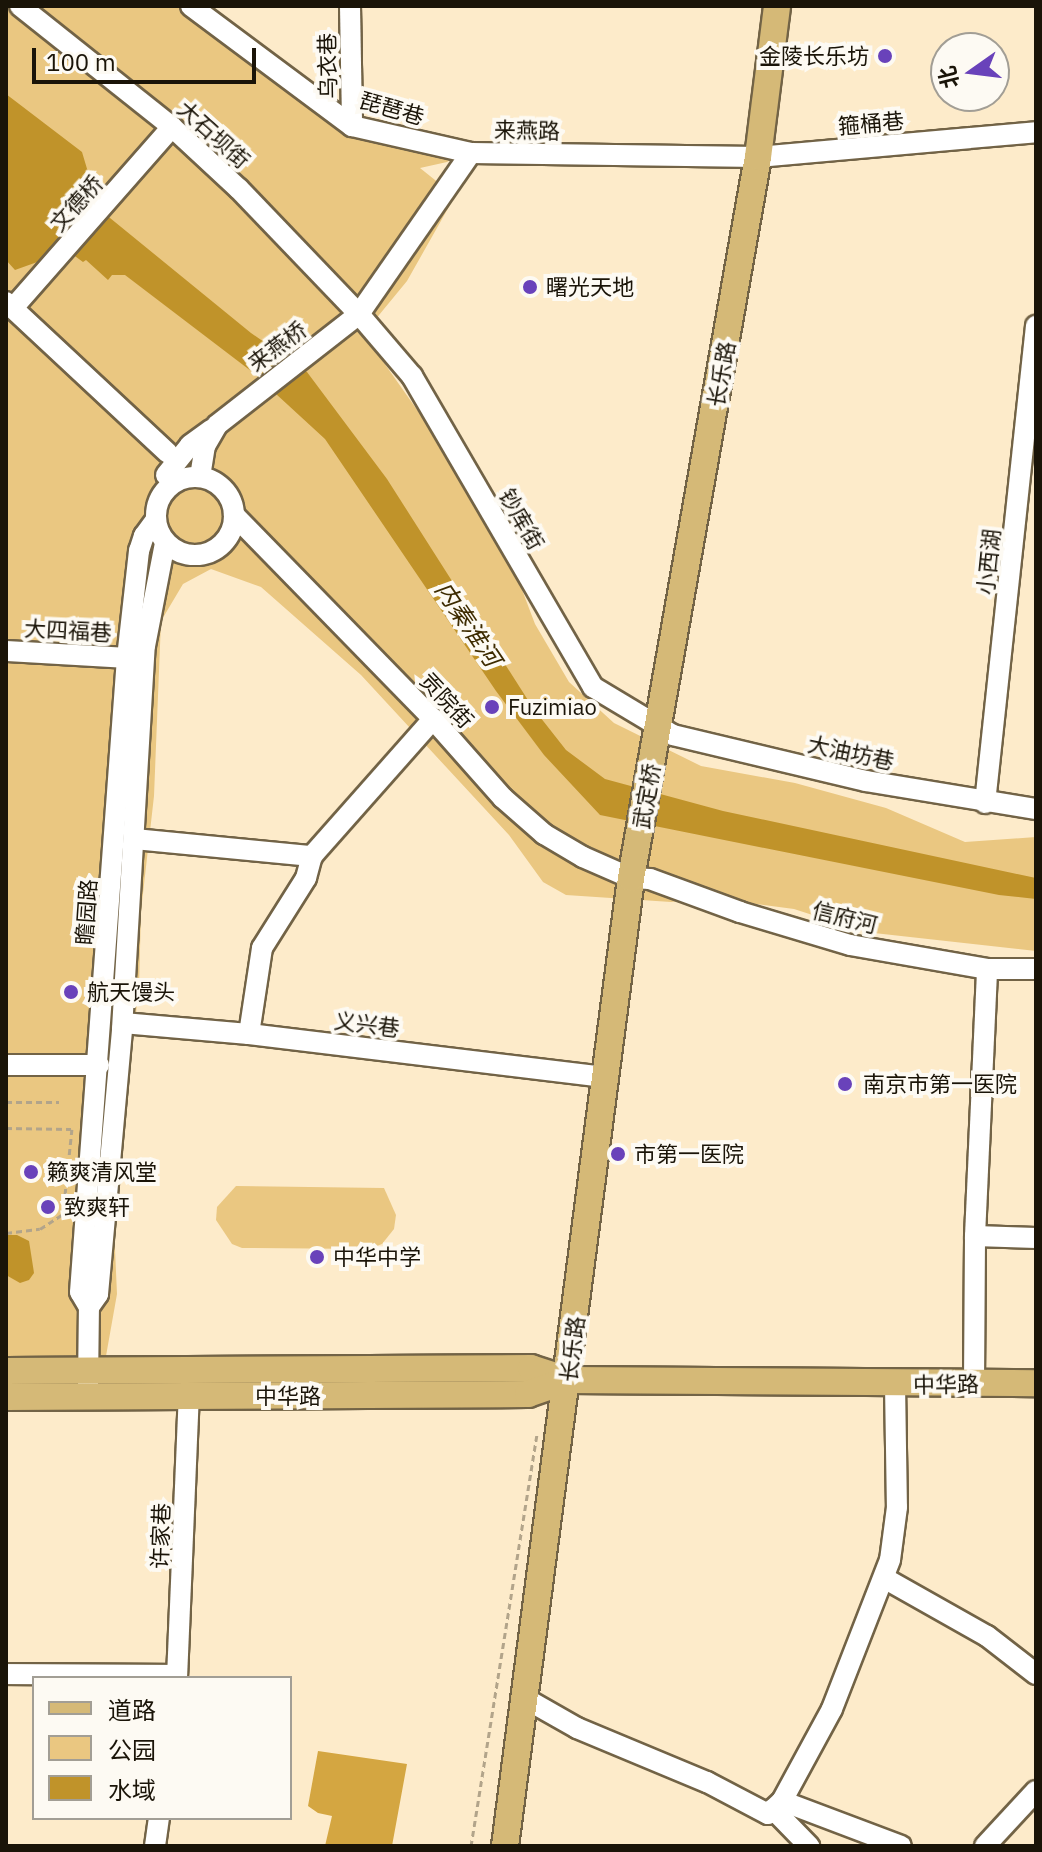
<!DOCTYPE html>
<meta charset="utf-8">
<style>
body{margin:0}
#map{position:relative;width:1042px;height:1852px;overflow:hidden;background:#fdebca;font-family:"IBM Plex Sans","Noto Sans SC",sans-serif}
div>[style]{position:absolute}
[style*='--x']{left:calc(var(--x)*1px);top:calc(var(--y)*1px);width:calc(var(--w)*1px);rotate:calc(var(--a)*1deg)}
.green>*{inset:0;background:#eac781}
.forest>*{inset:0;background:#d4a641}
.water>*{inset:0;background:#c0932a}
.path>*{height:3px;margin-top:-1.5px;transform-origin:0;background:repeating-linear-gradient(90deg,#b2a48a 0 6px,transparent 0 10px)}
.roads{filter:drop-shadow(2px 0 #726346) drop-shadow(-2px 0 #726346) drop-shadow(0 2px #726346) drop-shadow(0 -2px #726346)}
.minor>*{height:20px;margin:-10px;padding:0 10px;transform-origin:10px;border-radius:10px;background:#fff}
.minor>.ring{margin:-10px;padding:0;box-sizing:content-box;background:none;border:20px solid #fff;border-radius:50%}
.major>*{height:26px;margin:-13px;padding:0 13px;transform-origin:13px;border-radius:13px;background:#d5b977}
.dots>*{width:22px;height:22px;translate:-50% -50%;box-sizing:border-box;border:4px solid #fdfaf3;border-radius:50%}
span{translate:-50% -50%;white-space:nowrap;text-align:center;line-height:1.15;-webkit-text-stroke:8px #fdfaf3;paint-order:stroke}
.poi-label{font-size:22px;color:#1a1408}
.right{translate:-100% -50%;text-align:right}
.left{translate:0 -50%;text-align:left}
.street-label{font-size:22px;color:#1a1408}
.water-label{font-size:24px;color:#3d2b00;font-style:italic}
.frame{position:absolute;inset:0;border:8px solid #1a1408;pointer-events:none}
.legend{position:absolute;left:32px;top:1676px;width:260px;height:144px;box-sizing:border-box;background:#fdfaf3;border:2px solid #a29e95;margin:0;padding:10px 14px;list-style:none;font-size:24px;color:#1a1408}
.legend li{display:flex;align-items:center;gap:16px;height:40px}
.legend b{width:40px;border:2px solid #a29e95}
.north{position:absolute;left:930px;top:32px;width:80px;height:80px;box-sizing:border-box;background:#fdfaf3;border:2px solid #a29e95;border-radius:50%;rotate:256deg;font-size:22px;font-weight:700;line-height:32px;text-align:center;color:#1a1408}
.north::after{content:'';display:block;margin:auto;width:28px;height:36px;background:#6942ba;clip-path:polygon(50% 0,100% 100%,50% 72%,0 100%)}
.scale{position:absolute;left:32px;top:48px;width:224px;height:36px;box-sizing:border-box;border:4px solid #1a1408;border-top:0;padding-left:10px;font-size:24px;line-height:28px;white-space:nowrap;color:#1a1408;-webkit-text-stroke:6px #fdfaf3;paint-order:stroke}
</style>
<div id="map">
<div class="green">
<i style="clip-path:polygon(6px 6px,184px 6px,310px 108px,353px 138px,391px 146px,479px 143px,447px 162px,420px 168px,455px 196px,407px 281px,370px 326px,374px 344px,382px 360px,427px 424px,510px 558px,535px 624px,569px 682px,614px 723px,701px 766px,795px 783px,886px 808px,965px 842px,1036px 837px,1036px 951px,865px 932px,794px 909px,710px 898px,671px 902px,566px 895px,543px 882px,509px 835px,361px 675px,261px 587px,211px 569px,183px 584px,161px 621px,154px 796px,141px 911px,139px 988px,113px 1204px,117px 1294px,106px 1356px,60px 1374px,6px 1378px)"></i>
<i style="clip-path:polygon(236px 1186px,384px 1188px,396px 1215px,394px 1229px,382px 1244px,369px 1249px,242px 1248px,232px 1244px,216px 1220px,217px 1207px)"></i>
</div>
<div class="forest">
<i style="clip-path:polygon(318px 1751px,407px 1764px,392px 1846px,325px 1846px,332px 1816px,318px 1813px,308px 1806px)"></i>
</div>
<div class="water">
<i style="clip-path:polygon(6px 94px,82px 152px,99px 209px,251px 333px,307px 372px,387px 479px,533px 708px,566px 750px,605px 779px,723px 811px,1036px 878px,1036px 899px,999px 895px,600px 815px,544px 755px,496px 691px,325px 439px,251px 371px,125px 275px,112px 275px,108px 280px,86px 260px,83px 262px,68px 251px,15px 270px,6px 260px)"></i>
<i style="clip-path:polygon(6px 1235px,17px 1235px,29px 1241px,34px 1273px,29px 1280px,20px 1283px,6px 1275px)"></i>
</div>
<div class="path">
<i style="--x:6;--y:1102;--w:53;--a:0"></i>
<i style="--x:6;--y:1128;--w:65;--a:0.9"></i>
<i style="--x:6;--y:1233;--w:34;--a:-7"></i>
<i style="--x:40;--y:1229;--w:27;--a:-33"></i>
<i style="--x:63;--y:1214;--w:85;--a:-84"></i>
<i style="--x:471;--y:1846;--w:417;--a:-80.9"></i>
</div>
<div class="roads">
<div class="minor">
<i style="--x:20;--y:6;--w:194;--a:38.5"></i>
<i style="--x:172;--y:127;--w:91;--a:42.8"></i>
<i style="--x:239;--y:189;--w:173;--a:46.2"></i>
<i style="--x:359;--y:314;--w:82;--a:49.5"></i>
<i style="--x:412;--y:376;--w:360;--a:59.8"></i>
<i style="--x:593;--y:687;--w:93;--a:31"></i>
<i style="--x:673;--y:735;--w:198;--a:13.4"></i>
<i style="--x:866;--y:781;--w:172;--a:9.4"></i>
<i style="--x:191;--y:6;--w:201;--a:36.7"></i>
<i style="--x:352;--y:126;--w:122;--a:12.8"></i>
<i style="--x:350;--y:6;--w:120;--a:89"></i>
<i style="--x:6;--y:302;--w:221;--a:43"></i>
<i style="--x:13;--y:308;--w:241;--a:-48.7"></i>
<i style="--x:166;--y:475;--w:38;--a:-51"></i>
<i style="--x:190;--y:445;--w:26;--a:-36"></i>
<i class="ring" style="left:156px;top:477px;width:58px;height:58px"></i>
<i style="--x:200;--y:477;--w:31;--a:-81"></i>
<i style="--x:205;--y:446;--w:24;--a:-60"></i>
<i style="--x:217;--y:425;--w:180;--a:-38"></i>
<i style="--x:359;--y:314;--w:196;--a:-55.2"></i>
<i style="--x:471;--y:153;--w:287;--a:0.8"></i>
<i style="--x:758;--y:157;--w:279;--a:-5.1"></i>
<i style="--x:234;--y:515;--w:285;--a:45.7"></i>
<i style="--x:433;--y:719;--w:106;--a:48.5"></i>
<i style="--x:503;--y:798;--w:55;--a:41.3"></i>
<i style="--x:544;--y:834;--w:45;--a:30.5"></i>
<i style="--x:583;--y:857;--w:52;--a:23.6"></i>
<i style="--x:631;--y:878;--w:19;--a:3"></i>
<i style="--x:650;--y:879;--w:96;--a:20.1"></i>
<i style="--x:740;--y:912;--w:115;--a:16.7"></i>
<i style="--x:850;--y:945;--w:139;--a:9.9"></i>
<i style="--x:987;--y:969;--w:49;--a:0"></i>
<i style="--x:6;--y:651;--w:121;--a:3.3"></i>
<i style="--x:985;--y:803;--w:480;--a:-83.9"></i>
<i style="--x:134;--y:839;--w:179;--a:5.5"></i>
<i style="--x:123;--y:1023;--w:126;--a:5"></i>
<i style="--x:249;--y:1034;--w:360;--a:6.9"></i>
<i style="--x:249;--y:1034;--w:87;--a:-81.4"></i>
<i style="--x:262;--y:948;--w:83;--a:-57.8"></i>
<i style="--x:306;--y:878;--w:23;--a:-75"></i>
<i style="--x:312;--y:856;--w:183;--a:-48.5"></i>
<i style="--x:6;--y:1065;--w:93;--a:0"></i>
<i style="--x:975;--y:1236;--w:61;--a:1.9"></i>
<i style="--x:89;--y:1307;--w:16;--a:-55"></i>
<i style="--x:98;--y:1294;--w:266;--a:-84.8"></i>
<i style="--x:122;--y:1029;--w:384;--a:-86.6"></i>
<i style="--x:145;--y:646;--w:105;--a:-79"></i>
<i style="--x:974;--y:1383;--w:147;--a:-89.6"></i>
<i style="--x:975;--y:1236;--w:267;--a:-87.4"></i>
<i style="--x:895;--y:1384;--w:123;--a:89.1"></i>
<i style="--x:897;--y:1507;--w:53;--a:97.5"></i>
<i style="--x:890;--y:1560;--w:160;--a:111.3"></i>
<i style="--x:832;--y:1709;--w:105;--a:118.5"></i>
<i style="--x:782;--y:1801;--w:127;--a:20.7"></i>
<i style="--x:88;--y:1385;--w:78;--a:-89.3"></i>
<i style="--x:89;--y:1307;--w:17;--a:-121"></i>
<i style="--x:80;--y:1292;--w:636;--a:-85.76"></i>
<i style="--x:127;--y:658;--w:108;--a:-83.6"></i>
<i style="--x:139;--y:551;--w:16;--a:-72"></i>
<i style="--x:144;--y:536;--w:19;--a:-54"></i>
<i style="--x:884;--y:1578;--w:118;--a:29.4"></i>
<i style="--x:987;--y:1636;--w:62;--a:37.8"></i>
<i style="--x:6;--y:1674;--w:171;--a:0.3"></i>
<i style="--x:177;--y:1678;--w:281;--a:-87.6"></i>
<i style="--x:526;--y:1699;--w:59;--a:29.6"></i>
<i style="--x:577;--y:1728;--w:141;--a:22.6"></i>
<i style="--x:707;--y:1782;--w:69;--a:27.7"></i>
<i style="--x:768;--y:1814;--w:19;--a:-43"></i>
<i style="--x:773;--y:1809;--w:52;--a:45.8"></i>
<i style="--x:155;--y:1846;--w:28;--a:-82"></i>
<i style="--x:985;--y:1846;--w:75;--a:-47.2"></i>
</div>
<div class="major">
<i style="--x:6;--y:1371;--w:525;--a:-0.33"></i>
<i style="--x:531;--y:1368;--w:39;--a:18"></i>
<i style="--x:568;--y:1380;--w:468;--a:0.4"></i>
<i style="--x:6;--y:1397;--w:522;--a:-0.33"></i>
<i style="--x:528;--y:1394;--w:42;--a:-19.3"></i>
<i style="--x:505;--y:1846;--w:976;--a:-82.58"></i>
<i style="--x:631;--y:878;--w:732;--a:-80.01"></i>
<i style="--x:758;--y:157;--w:152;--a:-82.8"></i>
</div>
</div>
<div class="dots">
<i style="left:885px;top:56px;background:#6942ba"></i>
<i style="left:530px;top:287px;background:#6942ba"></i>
<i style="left:492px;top:707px;background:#6942ba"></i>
<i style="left:71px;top:992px;background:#6942ba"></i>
<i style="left:845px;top:1084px;background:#6942ba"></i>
<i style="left:618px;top:1154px;background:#6942ba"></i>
<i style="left:31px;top:1172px;background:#6942ba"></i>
<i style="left:48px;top:1207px;background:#6942ba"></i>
<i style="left:317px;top:1257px;background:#6942ba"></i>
</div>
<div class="poi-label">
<span class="right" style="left:869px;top:56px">金陵长乐坊</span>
<span class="left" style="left:546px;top:287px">曙光天地</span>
<span class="left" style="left:508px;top:707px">Fuzimiao</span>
<span class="left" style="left:87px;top:992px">航天馒头</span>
<span class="left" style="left:863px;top:1084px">南京市第一医院</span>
<span class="left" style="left:634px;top:1154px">市第一医院</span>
<span class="left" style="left:47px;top:1172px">籁爽清风堂</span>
<span class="left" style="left:64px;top:1207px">致爽轩</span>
<span class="left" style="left:333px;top:1257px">中华中学</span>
</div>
<div class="street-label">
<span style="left:327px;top:66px;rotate:-91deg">乌衣巷</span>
<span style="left:392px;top:108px;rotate:16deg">琵琶巷</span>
<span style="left:871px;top:123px;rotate:-5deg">箍桶巷</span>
<span style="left:527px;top:130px;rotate:1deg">来燕路</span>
<span style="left:214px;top:134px;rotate:42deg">大石坝街</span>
<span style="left:76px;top:203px;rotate:-48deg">文德桥</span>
<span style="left:277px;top:346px;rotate:-37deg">来燕桥</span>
<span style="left:721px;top:374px;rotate:-80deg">长乐路</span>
<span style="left:522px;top:519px;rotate:60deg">钞库街</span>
<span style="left:988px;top:562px;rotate:-84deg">小西湖</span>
<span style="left:68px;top:630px;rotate:3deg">大四福巷</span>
<span style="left:447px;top:700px;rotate:47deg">贡院街</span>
<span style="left:851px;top:752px;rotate:12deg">大油坊巷</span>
<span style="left:646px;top:796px;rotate:-80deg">武定桥</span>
<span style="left:86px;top:912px;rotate:-86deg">瞻园路</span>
<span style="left:845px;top:917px;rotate:14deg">信府河</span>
<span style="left:367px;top:1024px;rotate:7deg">义兴巷</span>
<span style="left:572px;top:1349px;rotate:-83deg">长乐路</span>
<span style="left:946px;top:1384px;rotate:-1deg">中华路</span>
<span style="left:288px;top:1396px">中华路</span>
<span style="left:160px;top:1536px;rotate:-88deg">许家巷</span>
</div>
<div class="water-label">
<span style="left:468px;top:624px;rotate:56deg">内秦淮河</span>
</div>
<div class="frame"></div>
<ul class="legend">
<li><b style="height:10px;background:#d5b977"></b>道路</li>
<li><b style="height:22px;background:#eac781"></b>公园</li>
<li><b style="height:22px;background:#c0932a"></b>水域</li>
</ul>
<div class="north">北</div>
<div class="scale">100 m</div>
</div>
